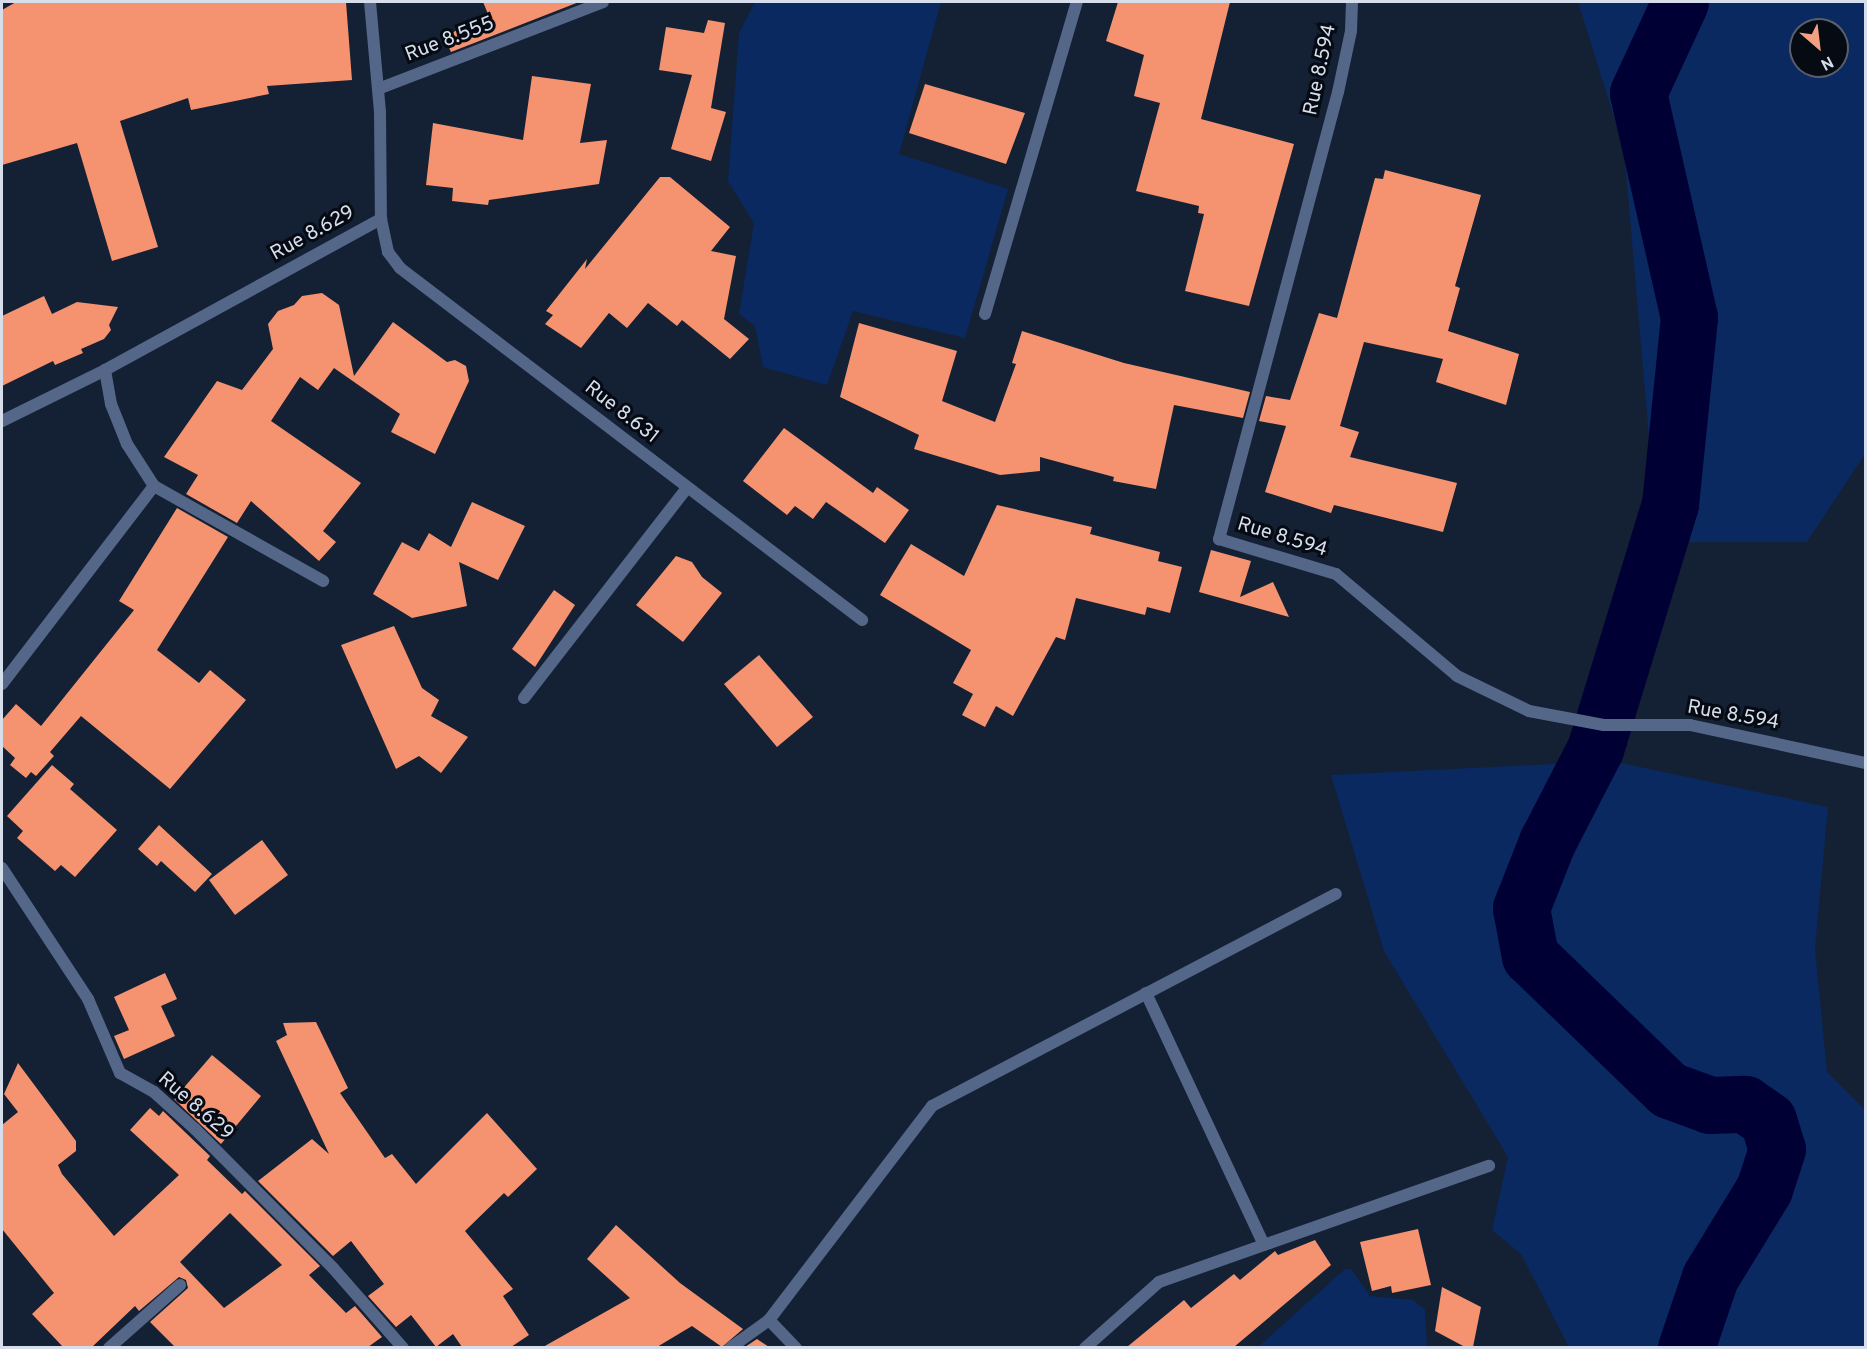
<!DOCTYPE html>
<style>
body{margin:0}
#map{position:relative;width:1867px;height:1349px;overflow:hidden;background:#142034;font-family:Overpass,sans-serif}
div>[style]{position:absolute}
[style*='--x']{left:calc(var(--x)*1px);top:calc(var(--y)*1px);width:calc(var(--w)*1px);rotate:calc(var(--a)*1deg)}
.green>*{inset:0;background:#092960}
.river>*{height:57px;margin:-28.5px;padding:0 28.5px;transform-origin:28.5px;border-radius:28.5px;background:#000034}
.building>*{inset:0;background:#f5926f}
.street>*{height:12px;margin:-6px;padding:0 6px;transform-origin:6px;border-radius:6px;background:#546789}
span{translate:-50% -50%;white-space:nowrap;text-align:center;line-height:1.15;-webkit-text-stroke:6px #060a13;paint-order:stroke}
.street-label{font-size:20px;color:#d6deec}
.frame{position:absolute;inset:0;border:3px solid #d6deec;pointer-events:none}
.north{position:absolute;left:1789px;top:18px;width:60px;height:60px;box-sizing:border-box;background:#060a13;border:2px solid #595f6a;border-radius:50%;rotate:152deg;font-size:16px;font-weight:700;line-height:24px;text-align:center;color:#d6deec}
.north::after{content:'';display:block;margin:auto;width:21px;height:27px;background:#f3a082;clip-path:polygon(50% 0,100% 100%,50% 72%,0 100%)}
</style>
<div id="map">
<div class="green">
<i style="clip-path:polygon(755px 2px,941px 2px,899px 154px,1008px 189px,965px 338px,853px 311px,827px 385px,763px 367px,755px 326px,739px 314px,754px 223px,728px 181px,739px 33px)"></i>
<i style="clip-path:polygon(evenodd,1578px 2px,1865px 2px,1865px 454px,1807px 542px,1658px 542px,1624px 149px,1578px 2px,1801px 30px,1837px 30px,1837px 66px,1801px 66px,1801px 30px)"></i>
<i style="clip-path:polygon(1612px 761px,1828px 807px,1815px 949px,1827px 1072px,1865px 1110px,1865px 1347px,1569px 1347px,1521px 1254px,1492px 1230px,1508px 1157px,1384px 951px,1331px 775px)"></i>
<i style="clip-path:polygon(1345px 1269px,1351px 1269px,1370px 1296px,1413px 1300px,1425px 1310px,1427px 1347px,1258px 1347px)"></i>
</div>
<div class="river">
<i style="--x:1680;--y:2;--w:100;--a:114.8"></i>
<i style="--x:1638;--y:93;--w:230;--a:77.2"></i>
<i style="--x:1689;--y:317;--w:188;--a:95.8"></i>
<i style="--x:1670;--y:504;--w:256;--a:107"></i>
<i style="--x:1595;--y:749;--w:105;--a:117.3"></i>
<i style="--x:1547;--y:842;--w:71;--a:111.5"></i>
<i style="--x:1521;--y:908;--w:49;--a:79.4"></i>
<i style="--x:1530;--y:956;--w:193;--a:44"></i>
<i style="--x:1669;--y:1090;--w:44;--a:20.1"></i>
<i style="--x:1710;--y:1105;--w:35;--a:-2"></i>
<i style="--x:1745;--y:1104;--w:28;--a:35"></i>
<i style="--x:1768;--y:1120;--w:30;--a:73"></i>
<i style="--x:1777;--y:1149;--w:42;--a:108"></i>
<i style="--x:1764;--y:1189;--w:103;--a:121.5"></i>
<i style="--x:1710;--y:1277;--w:75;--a:108.7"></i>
</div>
<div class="building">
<i style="clip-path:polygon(16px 2px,346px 2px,352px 80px,267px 86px,269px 94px,191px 110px,188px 98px,120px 121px,158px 247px,112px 261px,77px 143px,2px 165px,2px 10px)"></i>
<i style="clip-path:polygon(483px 2px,579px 2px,451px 52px,444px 37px,488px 14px)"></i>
<i style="clip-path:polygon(1118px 2px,1230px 2px,1201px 119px,1294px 144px,1249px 306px,1185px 291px,1204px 214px,1198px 213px,1199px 206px,1136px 191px,1160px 103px,1134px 96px,1144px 55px,1106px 41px)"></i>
<i style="clip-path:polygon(708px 20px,725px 23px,711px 108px,726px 112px,711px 161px,671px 149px,692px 75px,659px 70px,666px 27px,704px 33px)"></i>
<i style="clip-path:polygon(532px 76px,591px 84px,580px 143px,607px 140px,599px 184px,489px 200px,488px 205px,452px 201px,453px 188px,426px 185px,433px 123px,523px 140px)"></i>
<i style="clip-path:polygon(925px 84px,1025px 113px,1006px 164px,909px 133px)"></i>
<i style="clip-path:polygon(1385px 170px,1481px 195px,1455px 286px,1460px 288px,1448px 331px,1519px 354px,1506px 405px,1436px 382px,1443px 359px,1364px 342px,1340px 426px,1359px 432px,1350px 457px,1457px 483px,1443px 532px,1334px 505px,1331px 513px,1265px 492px,1286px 426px,1259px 421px,1266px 396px,1290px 400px,1319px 313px,1337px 318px,1375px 178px,1383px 179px)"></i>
<i style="clip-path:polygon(660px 177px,670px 177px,730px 227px,711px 251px,736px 256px,724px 319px,749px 339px,730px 359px,682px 320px,677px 326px,648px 303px,627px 328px,609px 313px,581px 348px,545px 324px,553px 315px,546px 311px,587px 259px,585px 269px)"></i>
<i style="clip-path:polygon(322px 293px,339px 305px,354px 376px,393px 322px,447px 362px,455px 360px,466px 366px,469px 381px,435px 454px,391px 432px,400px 414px,334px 368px,318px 390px,300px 377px,271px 421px,361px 483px,323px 531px,336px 542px,319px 561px,251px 501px,237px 523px,186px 494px,198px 475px,164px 457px,217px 381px,242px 390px,273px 349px,268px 324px,278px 311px,294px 305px,302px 296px)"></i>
<i style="clip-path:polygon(44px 296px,52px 314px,77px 302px,118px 307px,109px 325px,111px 330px,104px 339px,81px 349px,83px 353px,55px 365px,53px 361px,2px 386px,2px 316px)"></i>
<i style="clip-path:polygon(859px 323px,957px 351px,942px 401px,995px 422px,1016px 364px,1012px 363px,1022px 331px,1124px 363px,1250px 392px,1243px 418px,1174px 405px,1156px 489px,1113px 481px,1114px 477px,1040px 457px,1040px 471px,1000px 475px,914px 449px,919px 435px,840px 397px)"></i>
<i style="clip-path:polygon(784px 428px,873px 493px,877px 487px,909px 510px,885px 543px,826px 502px,813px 519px,795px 506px,787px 515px,743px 481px)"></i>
<i style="clip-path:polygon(472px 502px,525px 526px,498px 580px,459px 562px,467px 606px,412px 618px,373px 594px,402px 542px,419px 551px,429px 533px,451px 547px)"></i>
<i style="clip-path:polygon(997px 505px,1092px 527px,1090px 534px,1160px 552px,1158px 561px,1182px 567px,1170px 613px,1147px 607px,1145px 615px,1076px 598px,1065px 640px,1056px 637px,1013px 716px,996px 706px,985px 727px,962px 715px,973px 694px,953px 683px,971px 650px,880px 595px,911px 544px,964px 576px)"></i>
<i style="clip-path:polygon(177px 508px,228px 537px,157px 650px,199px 683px,210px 670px,246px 700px,170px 789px,81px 716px,50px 752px,54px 756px,36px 776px,31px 772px,26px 778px,10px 765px,15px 758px,2px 746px,2px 720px,16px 704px,41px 726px,134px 610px,119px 601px)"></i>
<i style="clip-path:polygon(1211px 550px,1251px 561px,1240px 597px,1273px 582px,1289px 617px,1199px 592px)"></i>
<i style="clip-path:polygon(676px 556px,692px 562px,702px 577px,722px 593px,683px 642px,636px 605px)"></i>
<i style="clip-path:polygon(554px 590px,575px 605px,535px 667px,512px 649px)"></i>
<i style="clip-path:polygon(394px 626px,422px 688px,439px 700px,431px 716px,468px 737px,441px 773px,419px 756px,396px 769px,341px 645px)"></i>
<i style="clip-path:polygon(759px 655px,813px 717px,777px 747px,724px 684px)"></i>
<i style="clip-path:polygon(52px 765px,74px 784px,70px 789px,117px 830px,75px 877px,61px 865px,55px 871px,17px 838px,23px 831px,7px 816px)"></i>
<i style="clip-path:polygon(159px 825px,212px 874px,195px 892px,161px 861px,157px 866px,138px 849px)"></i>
<i style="clip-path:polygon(262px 840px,288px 875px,235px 915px,209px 880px)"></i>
<i style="clip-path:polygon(165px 973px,177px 999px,161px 1006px,175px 1036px,124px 1059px,114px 1036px,129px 1030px,114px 997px)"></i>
<i style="clip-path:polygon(316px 1022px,348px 1088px,340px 1093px,385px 1158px,392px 1154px,416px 1184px,487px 1113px,537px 1169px,508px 1197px,504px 1193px,465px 1231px,513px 1289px,503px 1296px,529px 1335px,511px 1347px,462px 1347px,453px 1334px,436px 1347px,411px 1315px,396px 1327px,368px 1296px,384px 1284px,351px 1241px,333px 1256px,258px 1181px,312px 1139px,329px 1154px,276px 1041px,287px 1035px,283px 1023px)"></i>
<i style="clip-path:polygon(212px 1055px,261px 1096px,221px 1144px,174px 1099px)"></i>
<i style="clip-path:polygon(evenodd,18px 1063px,76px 1141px,76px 1151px,58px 1165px,62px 1174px,114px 1236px,179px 1175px,130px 1130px,150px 1108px,159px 1116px,163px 1111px,210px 1156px,207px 1160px,242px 1194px,245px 1191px,320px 1266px,309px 1275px,346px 1313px,355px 1306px,382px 1337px,368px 1347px,175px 1347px,150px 1322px,188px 1288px,186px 1280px,179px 1277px,139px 1311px,135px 1306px,92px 1347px,63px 1347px,32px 1314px,54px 1293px,2px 1229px,2px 1125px,18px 1112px,4px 1094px,18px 1063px,230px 1213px,282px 1265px,224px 1308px,180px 1262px,230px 1213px)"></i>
<i style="clip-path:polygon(616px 1225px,680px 1283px,743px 1329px,722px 1347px,692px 1326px,657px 1347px,543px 1347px,630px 1298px,587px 1259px)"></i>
<i style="clip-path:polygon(1418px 1229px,1431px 1285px,1392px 1293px,1391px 1286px,1372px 1291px,1360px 1242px)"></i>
<i style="clip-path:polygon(1315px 1240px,1331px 1265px,1234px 1347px,1127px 1347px,1184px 1300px,1191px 1308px,1234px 1274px,1240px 1280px,1275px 1251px,1278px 1255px)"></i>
<i style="clip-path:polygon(1442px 1287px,1481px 1307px,1473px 1347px,1465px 1347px,1435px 1331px)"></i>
<i style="clip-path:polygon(757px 1339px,769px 1347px,745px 1347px)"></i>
</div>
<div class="street">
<i style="--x:370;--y:2;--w:110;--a:84.8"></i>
<i style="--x:380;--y:112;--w:107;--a:89.5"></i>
<i style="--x:381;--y:219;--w:34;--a:78"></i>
<i style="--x:388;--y:252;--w:20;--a:53"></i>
<i style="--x:400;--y:268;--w:581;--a:37.3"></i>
<i style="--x:1352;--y:2;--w:29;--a:92"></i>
<i style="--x:1351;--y:31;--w:62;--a:102"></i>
<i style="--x:1338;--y:92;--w:463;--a:104.9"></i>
<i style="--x:1219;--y:539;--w:122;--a:16.7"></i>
<i style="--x:1336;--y:574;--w:158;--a:40.1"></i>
<i style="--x:1457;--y:676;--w:80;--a:25.9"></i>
<i style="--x:1529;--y:711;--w:76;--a:10.6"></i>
<i style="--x:1604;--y:725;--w:86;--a:0"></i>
<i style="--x:1690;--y:725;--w:180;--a:12.2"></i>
<i style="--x:378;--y:89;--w:241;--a:-21.1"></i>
<i style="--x:985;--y:314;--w:325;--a:-73.6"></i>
<i style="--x:105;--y:370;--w:35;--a:80"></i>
<i style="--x:111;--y:404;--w:43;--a:68.2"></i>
<i style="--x:127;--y:444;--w:50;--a:57.3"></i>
<i style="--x:154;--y:486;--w:194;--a:29.3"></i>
<i style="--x:2;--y:421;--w:115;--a:-26.3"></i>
<i style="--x:105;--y:370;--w:315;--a:-28.7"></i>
<i style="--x:2;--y:684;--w:250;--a:-52.5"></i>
<i style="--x:524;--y:698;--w:266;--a:-52.2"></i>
<i style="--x:2;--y:868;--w:157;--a:56.7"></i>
<i style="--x:88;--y:999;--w:81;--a:66.6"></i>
<i style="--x:120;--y:1073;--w:39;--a:29"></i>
<i style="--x:154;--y:1092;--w:55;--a:42.1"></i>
<i style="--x:195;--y:1129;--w:196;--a:45.2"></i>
<i style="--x:333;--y:1268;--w:106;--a:48.8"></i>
<i style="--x:1146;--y:993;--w:278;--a:64.9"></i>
<i style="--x:769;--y:1320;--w:39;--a:46"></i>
<i style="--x:109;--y:1348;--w:95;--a:-41.6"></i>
<i style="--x:730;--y:1348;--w:48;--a:-35.7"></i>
<i style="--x:769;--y:1320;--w:269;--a:-52.7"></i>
<i style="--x:932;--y:1106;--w:456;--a:-27.7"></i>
<i style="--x:1085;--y:1348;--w:99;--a:-41.7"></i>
<i style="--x:1159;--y:1282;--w:350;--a:-19.4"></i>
</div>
<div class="street-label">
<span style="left:450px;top:40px;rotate:-21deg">Rue 8.555</span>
<span style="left:1321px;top:70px;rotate:-78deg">Rue 8.594</span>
<span style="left:313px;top:234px;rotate:-29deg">Rue 8.629</span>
<span style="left:621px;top:413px;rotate:38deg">Rue 8.631</span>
<span style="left:1282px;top:538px;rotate:17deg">Rue 8.594</span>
<span style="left:1733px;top:716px;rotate:10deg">Rue 8.594</span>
<span style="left:195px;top:1107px;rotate:41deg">Rue 8.629</span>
</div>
<div class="frame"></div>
<div class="north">N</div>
</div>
